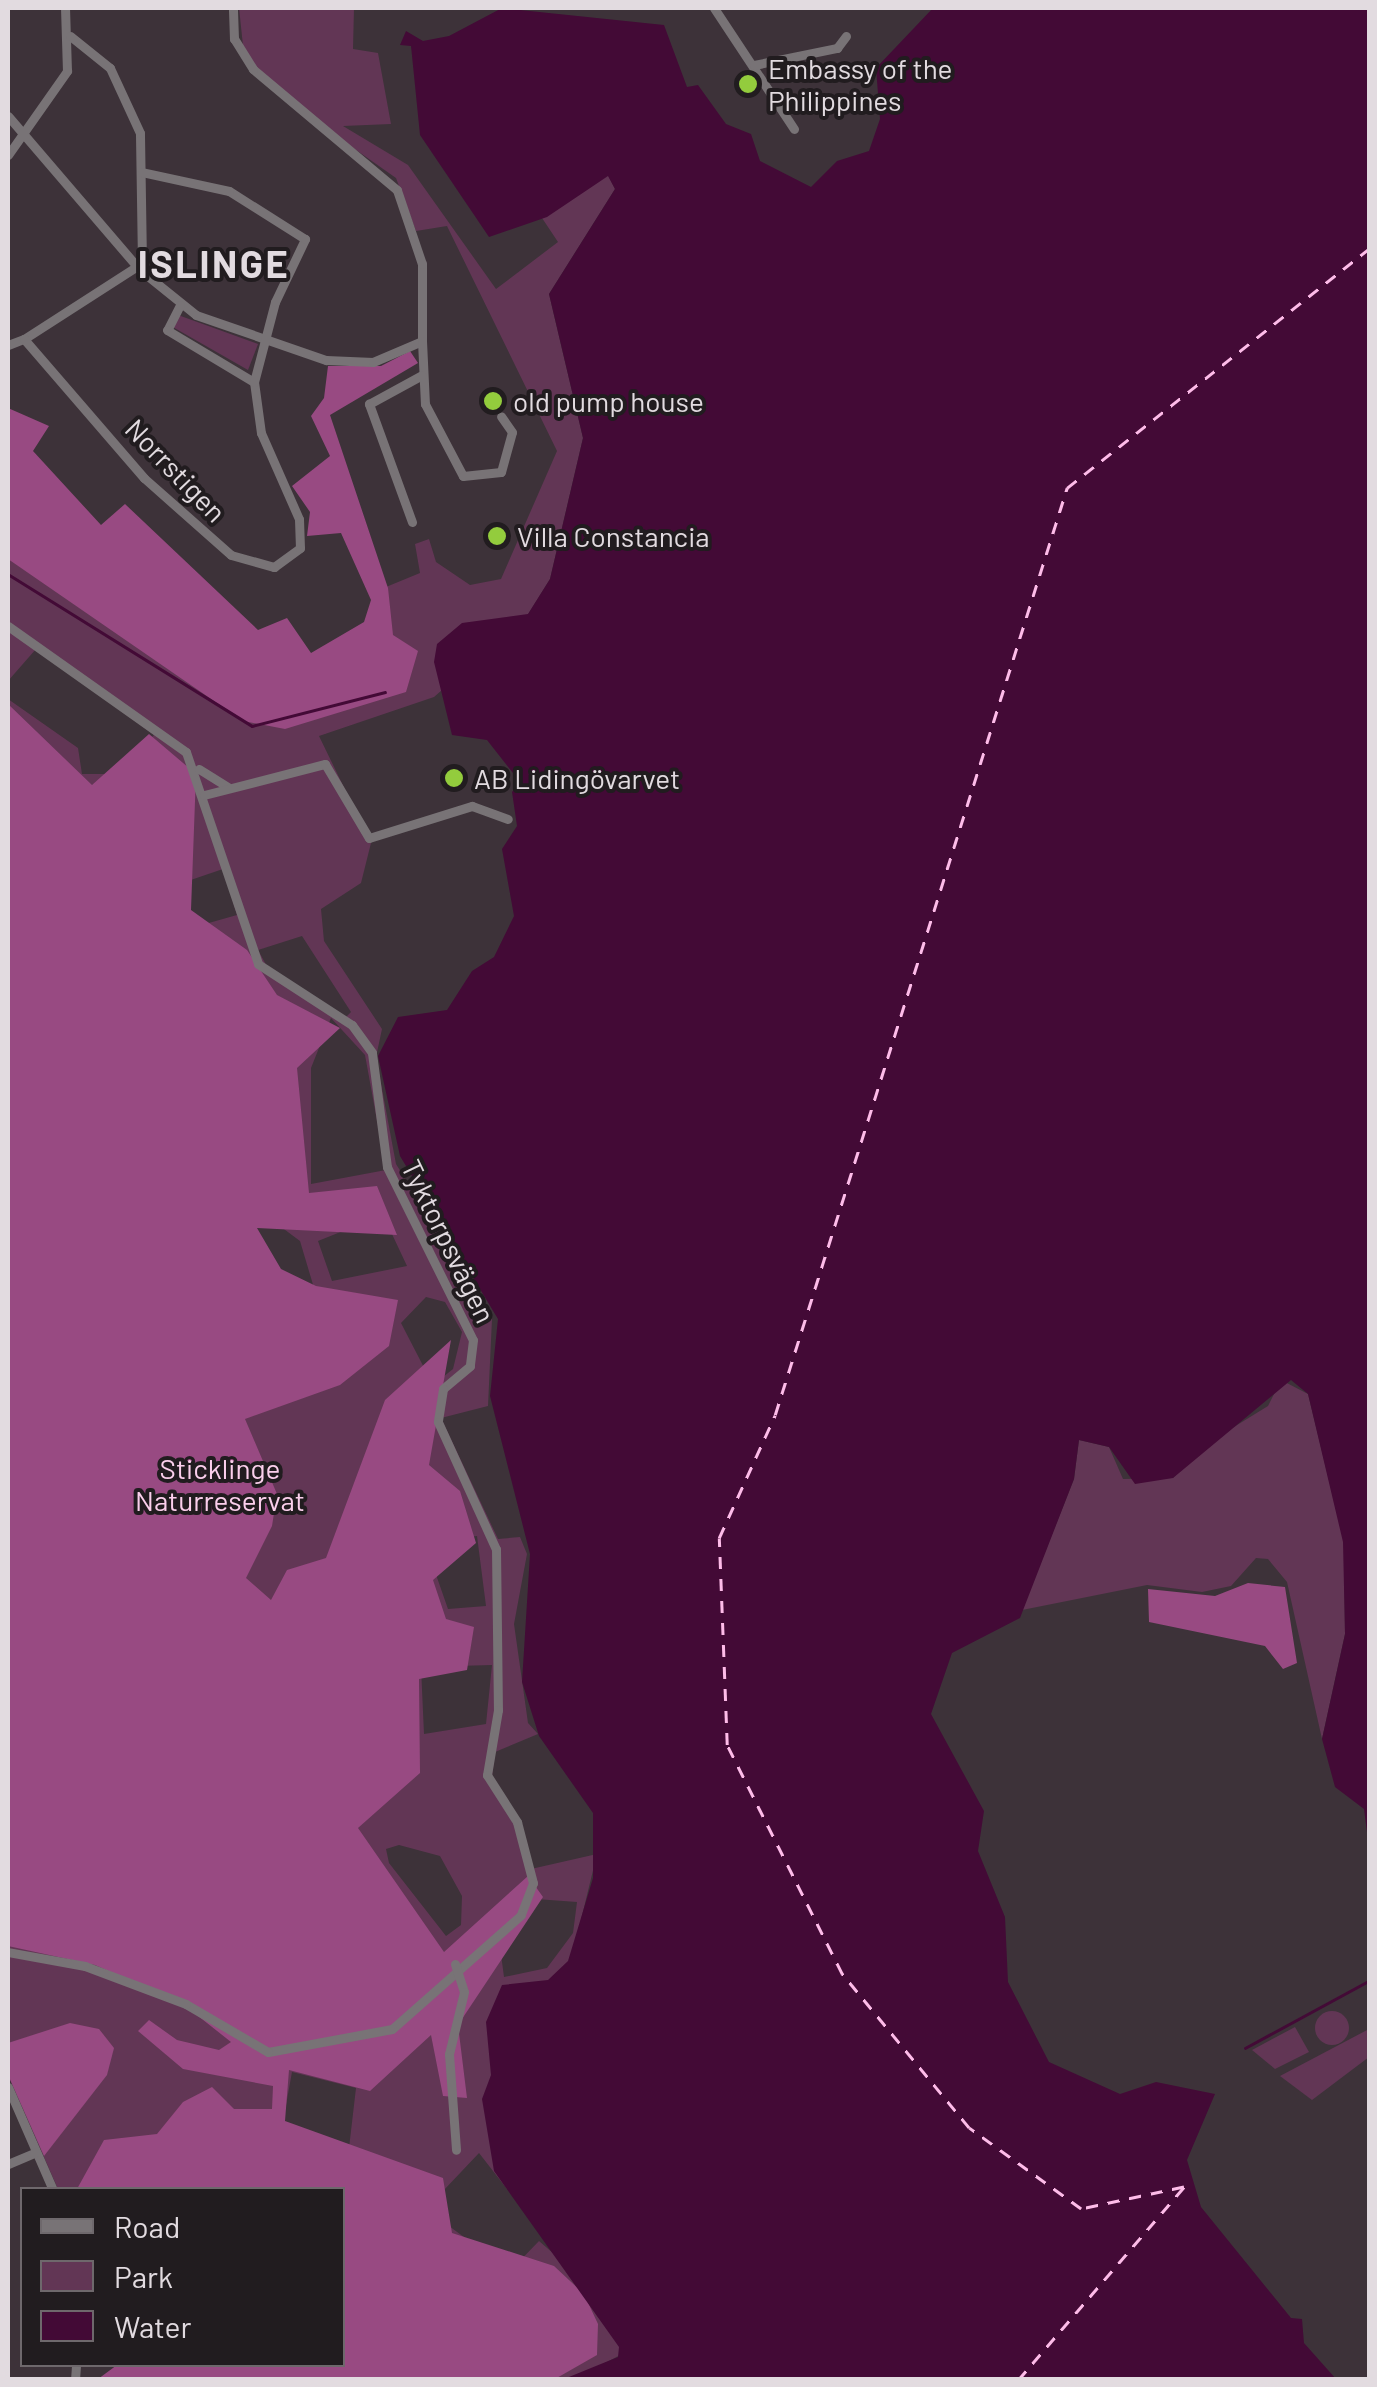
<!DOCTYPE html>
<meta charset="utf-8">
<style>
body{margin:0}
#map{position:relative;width:1377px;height:2387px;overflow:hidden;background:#3d3239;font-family:Barlow,sans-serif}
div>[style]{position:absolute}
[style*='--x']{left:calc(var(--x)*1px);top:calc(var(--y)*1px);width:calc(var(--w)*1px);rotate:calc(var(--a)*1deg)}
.green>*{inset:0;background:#623655}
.round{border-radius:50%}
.forest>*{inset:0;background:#984a82}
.water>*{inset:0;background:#430a36}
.stream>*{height:2.5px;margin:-1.25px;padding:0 1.25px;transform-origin:1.25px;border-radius:1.25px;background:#430a36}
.ferry>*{height:2.5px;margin-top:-1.25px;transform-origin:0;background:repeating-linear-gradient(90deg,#febce9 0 12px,transparent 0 22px)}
.minor>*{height:9px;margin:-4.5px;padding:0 4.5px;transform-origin:4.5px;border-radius:4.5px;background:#787376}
.dots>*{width:28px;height:28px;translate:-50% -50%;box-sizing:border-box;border:5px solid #211c1f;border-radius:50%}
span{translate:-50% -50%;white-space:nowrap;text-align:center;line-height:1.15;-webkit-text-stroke:8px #211c1f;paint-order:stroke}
.poi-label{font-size:28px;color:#e2dbe0}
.left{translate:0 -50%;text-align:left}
.street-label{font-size:28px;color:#e2dbe0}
.park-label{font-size:28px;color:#fbcfec}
.district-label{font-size:38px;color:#e2dbe0;font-weight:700;letter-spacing:2.5px}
.frame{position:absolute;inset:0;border:10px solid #e2dbe0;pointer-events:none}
.legend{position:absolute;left:20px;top:2187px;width:325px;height:180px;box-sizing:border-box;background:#211c1f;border:2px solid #6e686c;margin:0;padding:12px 18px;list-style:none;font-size:30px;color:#e2dbe0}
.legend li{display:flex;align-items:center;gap:20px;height:50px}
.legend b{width:50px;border:2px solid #6e686c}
</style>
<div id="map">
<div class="green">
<i style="clip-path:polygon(evenodd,239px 8px,354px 8px,353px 49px,378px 53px,391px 124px,343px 126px,408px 165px,496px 289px,558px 242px,540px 215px,608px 175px,615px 189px,549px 294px,583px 438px,550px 579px,527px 616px,434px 697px,319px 736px,371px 843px,361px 883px,321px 909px,324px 941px,382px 1029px,376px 1057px,396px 1164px,492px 1319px,488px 1406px,441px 1418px,498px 1539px,520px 1537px,527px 1554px,514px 1624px,528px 1723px,538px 1734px,495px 1752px,492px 1776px,517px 1817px,531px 1869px,597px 1854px,571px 1961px,547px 1984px,517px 1990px,507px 2189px,479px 2153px,426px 2209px,510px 2271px,539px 2241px,584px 2280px,624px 2353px,575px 2379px,110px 2379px,342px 2364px,342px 2190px,58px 2189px,8px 2075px,8px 699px,78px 748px,82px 774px,115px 774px,154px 735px,36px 649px,8px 681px,8px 435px,134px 558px,298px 657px,390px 640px,386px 587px,420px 573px,415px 544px,429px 539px,436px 562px,470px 585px,501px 579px,557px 451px,447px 226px,416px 231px,396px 178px,302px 112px,244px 55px,239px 8px,223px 869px,237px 915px,191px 928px,179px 884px,223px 869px,239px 8px,302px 936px,351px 1012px,346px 1017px,270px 972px,258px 950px,302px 936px,239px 8px,331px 1018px,365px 1055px,386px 1170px,311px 1184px,311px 1068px,331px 1018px,239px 8px,265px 1215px,300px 1241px,314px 1288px,237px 1254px,265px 1215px,239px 8px,383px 1215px,407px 1266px,332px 1281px,318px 1241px,383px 1215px,239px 8px,426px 1297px,445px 1302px,462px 1332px,453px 1369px,433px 1385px,401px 1323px,426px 1297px,239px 8px,477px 1536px,486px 1606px,448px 1609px,425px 1543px,477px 1536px,239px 8px,492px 1665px,486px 1724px,424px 1734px,421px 1667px,492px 1665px,239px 8px,399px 1845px,440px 1856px,462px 1896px,461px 1925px,446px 1936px,389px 1863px,386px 1849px,399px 1845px,239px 8px,536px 1899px,577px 1902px,573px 1933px,547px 1968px,504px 1977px,499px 1939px,536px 1899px,239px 8px,292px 2072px,356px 2088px,349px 2148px,283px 2122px,292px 2072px)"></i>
<i style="clip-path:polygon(178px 315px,258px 344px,248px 370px,171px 326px)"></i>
<i style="clip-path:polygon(1281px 1380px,1308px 1394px,1344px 1542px,1345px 1634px,1322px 1739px,1287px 1582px,1268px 1559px,1256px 1558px,1231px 1586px,1202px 1592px,1147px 1585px,1022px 1610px,1074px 1479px,1079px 1440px,1109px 1447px,1123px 1479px,1173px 1478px,1203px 1446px,1268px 1406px)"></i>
<i class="round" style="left:1315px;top:2011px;width:34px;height:34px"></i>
<i style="clip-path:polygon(1295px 2027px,1309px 2052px,1275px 2069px,1252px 2050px)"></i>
<i style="clip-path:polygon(1369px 2029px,1369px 2057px,1312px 2100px,1280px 2076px)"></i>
</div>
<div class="forest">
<i style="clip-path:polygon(410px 351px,418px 363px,330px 415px,388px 588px,393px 635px,418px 651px,406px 692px,285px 729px,243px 721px,8px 559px,8px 408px,49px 426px,33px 451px,101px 525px,125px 504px,258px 630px,287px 618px,311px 653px,364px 622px,371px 600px,341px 533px,307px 536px,310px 512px,292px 486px,330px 456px,311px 416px,324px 398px,328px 366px,381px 366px)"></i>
<i style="clip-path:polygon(8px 704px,92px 785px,149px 734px,196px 774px,191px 910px,247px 950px,277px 995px,340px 1028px,297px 1068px,309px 1193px,377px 1186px,397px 1235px,257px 1228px,281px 1269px,316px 1286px,398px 1300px,389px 1346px,340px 1385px,245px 1419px,277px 1494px,272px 1526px,246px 1578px,271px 1600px,287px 1570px,326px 1558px,385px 1400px,451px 1340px,429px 1465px,460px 1491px,476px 1543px,433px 1580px,446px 1619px,474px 1627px,467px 1670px,419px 1679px,420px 1773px,358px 1828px,444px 1952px,528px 1876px,543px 1897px,458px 2025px,467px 2098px,443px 2096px,431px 2035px,370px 2091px,289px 2070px,285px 2121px,443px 2178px,452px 2233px,554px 2266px,584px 2294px,598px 2324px,597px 2355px,555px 2379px,98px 2379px,117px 2365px,342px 2364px,342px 2190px,77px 2189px,104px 2140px,157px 2134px,183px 2102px,212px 2087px,234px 2109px,272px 2109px,273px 2086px,183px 2069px,138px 2031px,149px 2020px,177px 2040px,219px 2050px,231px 2042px,183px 2004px,95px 1965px,8px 1946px)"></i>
<i style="clip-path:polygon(1248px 1583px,1285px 1587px,1297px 1663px,1283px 1669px,1265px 1646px,1149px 1622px,1148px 1589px,1215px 1596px)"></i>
<i style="clip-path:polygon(70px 2023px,99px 2029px,114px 2048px,107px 2075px,44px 2156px,8px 2075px,8px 2043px)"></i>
</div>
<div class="water">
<i style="clip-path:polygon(502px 8px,664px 25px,687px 87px,698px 85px,726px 124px,751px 134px,760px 161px,811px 187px,837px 161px,869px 151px,880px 119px,876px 68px,933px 8px,1369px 8px,1369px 1848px,1364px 1809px,1335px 1787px,1322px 1739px,1345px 1634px,1343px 1542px,1308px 1394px,1291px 1380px,1173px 1478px,1135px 1484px,1109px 1447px,1079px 1440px,1074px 1479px,1020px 1618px,952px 1653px,931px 1714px,984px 1811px,978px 1851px,1005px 1917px,1008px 1982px,1049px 2062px,1120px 2094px,1156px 2082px,1215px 2094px,1187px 2160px,1201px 2207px,1291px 2318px,1302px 2319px,1304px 2343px,1336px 2379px,564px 2379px,618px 2357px,619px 2347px,494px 2171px,482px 2099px,491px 2075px,486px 2022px,502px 1985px,548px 1980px,568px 1961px,593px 1878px,593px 1813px,539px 1736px,522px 1682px,530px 1554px,490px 1396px,498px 1319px,400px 1156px,378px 1056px,398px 1017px,447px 1010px,472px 971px,494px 957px,514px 916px,502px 849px,517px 826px,512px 792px,520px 782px,487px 740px,452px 735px,434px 662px,437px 644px,462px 623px,528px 614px,550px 579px,583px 438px,549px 294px,615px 189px,608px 176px,547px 217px,489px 237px,420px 135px,411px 46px,400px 45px,406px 31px,423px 41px,449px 36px)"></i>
</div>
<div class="stream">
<i style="--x:8;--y:574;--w:287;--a:31.9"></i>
<i style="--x:252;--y:726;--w:137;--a:-14.3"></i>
<i style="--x:1245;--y:2048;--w:142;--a:-28.5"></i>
</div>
<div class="ferry">
<i style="--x:1018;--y:2380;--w:255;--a:-49.3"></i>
<i style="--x:1184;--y:2187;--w:105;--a:167.9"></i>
<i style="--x:1081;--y:2209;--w:138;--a:-144.1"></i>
<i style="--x:969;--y:2128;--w:200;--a:-129.5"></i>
<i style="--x:842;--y:1974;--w:256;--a:-116.7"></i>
<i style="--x:727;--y:1745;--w:207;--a:-92.2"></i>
<i style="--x:719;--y:1538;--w:135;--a:-65.5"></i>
<i style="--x:775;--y:1415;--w:972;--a:-72.52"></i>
<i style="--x:1067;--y:488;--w:387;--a:-38.4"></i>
</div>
<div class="minor">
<i style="--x:714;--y:8;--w:145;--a:56.5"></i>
<i style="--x:754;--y:65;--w:85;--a:-11.6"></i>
<i style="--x:837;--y:48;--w:15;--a:-53"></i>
<i style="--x:8;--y:116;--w:201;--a:49.4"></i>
<i style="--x:139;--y:269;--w:73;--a:38.9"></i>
<i style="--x:196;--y:315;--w:138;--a:19.1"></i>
<i style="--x:326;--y:360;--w:47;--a:2.4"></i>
<i style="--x:373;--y:362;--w:53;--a:-23.2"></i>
<i style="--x:422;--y:341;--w:77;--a:-90"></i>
<i style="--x:422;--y:264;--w:78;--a:-108.7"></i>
<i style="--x:397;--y:190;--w:188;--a:-140"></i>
<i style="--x:253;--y:69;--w:36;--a:-122"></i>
<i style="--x:234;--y:39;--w:31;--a:-92"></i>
<i style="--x:8;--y:155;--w:103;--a:-54.9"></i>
<i style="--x:67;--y:71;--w:63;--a:-91.8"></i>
<i style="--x:180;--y:305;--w:28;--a:117"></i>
<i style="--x:167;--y:330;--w:101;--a:30.9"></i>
<i style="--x:24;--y:339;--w:140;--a:-32.8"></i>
<i style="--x:142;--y:263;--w:130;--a:-90.9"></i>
<i style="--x:140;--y:133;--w:72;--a:-114.8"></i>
<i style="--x:110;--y:68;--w:51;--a:-141.3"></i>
<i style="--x:422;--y:341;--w:63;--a:87.3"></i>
<i style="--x:425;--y:404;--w:81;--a:62.2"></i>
<i style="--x:463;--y:476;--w:38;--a:-6"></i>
<i style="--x:501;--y:472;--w:41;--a:-74.6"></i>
<i style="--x:512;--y:432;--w:19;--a:-125"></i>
<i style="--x:8;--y:345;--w:17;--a:-21"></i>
<i style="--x:24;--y:339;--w:184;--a:49.2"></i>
<i style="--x:144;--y:478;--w:116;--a:41.5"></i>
<i style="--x:231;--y:555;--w:45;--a:15.6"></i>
<i style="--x:274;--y:567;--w:32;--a:-36"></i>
<i style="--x:300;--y:548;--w:29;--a:-92"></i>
<i style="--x:299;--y:519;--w:94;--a:-113.8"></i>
<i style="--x:261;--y:433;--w:51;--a:-97.8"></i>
<i style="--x:254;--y:382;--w:83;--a:-75.3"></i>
<i style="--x:275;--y:302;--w:70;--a:-64.5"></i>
<i style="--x:305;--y:239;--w:90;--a:-147.7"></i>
<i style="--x:229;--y:191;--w:89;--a:-167.7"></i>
<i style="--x:412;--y:522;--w:126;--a:-110"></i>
<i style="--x:369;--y:404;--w:60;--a:-28.7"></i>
<i style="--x:8;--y:626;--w:218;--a:35.3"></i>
<i style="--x:186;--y:752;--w:224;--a:71.2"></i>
<i style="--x:258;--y:964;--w:112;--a:33"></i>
<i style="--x:352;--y:1025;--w:34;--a:54"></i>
<i style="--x:372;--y:1053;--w:115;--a:82.5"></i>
<i style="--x:387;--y:1167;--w:193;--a:63.6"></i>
<i style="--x:473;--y:1340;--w:26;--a:97"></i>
<i style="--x:470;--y:1366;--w:35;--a:140"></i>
<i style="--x:443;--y:1389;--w:33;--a:99"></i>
<i style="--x:438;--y:1422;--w:140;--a:65.5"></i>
<i style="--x:496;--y:1549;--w:161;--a:89.3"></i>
<i style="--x:498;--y:1710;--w:66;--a:99.6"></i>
<i style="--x:487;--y:1775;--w:56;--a:57.4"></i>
<i style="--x:517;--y:1822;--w:63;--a:75.3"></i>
<i style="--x:533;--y:1883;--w:34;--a:111"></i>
<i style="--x:521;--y:1915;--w:172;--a:138.5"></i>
<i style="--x:392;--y:2029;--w:126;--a:169.5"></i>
<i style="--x:268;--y:2052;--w:95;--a:-149.7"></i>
<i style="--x:186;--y:2004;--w:108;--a:-159.4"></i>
<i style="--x:85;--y:1966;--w:78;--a:-169.7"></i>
<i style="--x:199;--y:769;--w:34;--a:32"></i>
<i style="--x:204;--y:795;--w:125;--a:-14.4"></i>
<i style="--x:325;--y:764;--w:86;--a:59.3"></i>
<i style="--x:369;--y:838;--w:108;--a:-17.3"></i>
<i style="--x:472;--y:806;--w:38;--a:20"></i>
<i style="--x:455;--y:1964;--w:29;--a:72"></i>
<i style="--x:464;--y:1992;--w:64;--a:103.6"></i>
<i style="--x:449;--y:2054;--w:96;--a:85.8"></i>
<i style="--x:8;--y:2087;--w:112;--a:66.4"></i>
<i style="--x:8;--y:2164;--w:30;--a:-23"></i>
<i style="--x:75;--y:2380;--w:16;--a:-86"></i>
</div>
<div class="dots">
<i style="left:748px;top:84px;background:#93cc3d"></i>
<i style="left:493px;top:401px;background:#93cc3d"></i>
<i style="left:497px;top:536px;background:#93cc3d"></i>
<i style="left:454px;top:778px;background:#93cc3d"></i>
</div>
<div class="poi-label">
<span class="left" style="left:768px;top:84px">Embassy of the<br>Philippines</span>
<span class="left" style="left:513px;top:401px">old pump house</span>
<span class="left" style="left:517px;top:536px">Villa Constancia</span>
<span class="left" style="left:474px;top:778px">AB Lidingövarvet</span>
</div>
<div class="street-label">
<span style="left:176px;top:470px;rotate:46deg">Norrstigen</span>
<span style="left:449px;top:1241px;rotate:64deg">Tyktorpsvägen</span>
</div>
<div class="park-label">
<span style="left:220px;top:1484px">Sticklinge<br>Naturreservat</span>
</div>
<div class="district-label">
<span style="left:214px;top:264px">ISLINGE</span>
</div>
<div class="frame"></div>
<ul class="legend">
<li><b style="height:12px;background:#787376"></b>Road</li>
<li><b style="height:28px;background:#623655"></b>Park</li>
<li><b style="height:28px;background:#430a36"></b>Water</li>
</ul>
</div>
